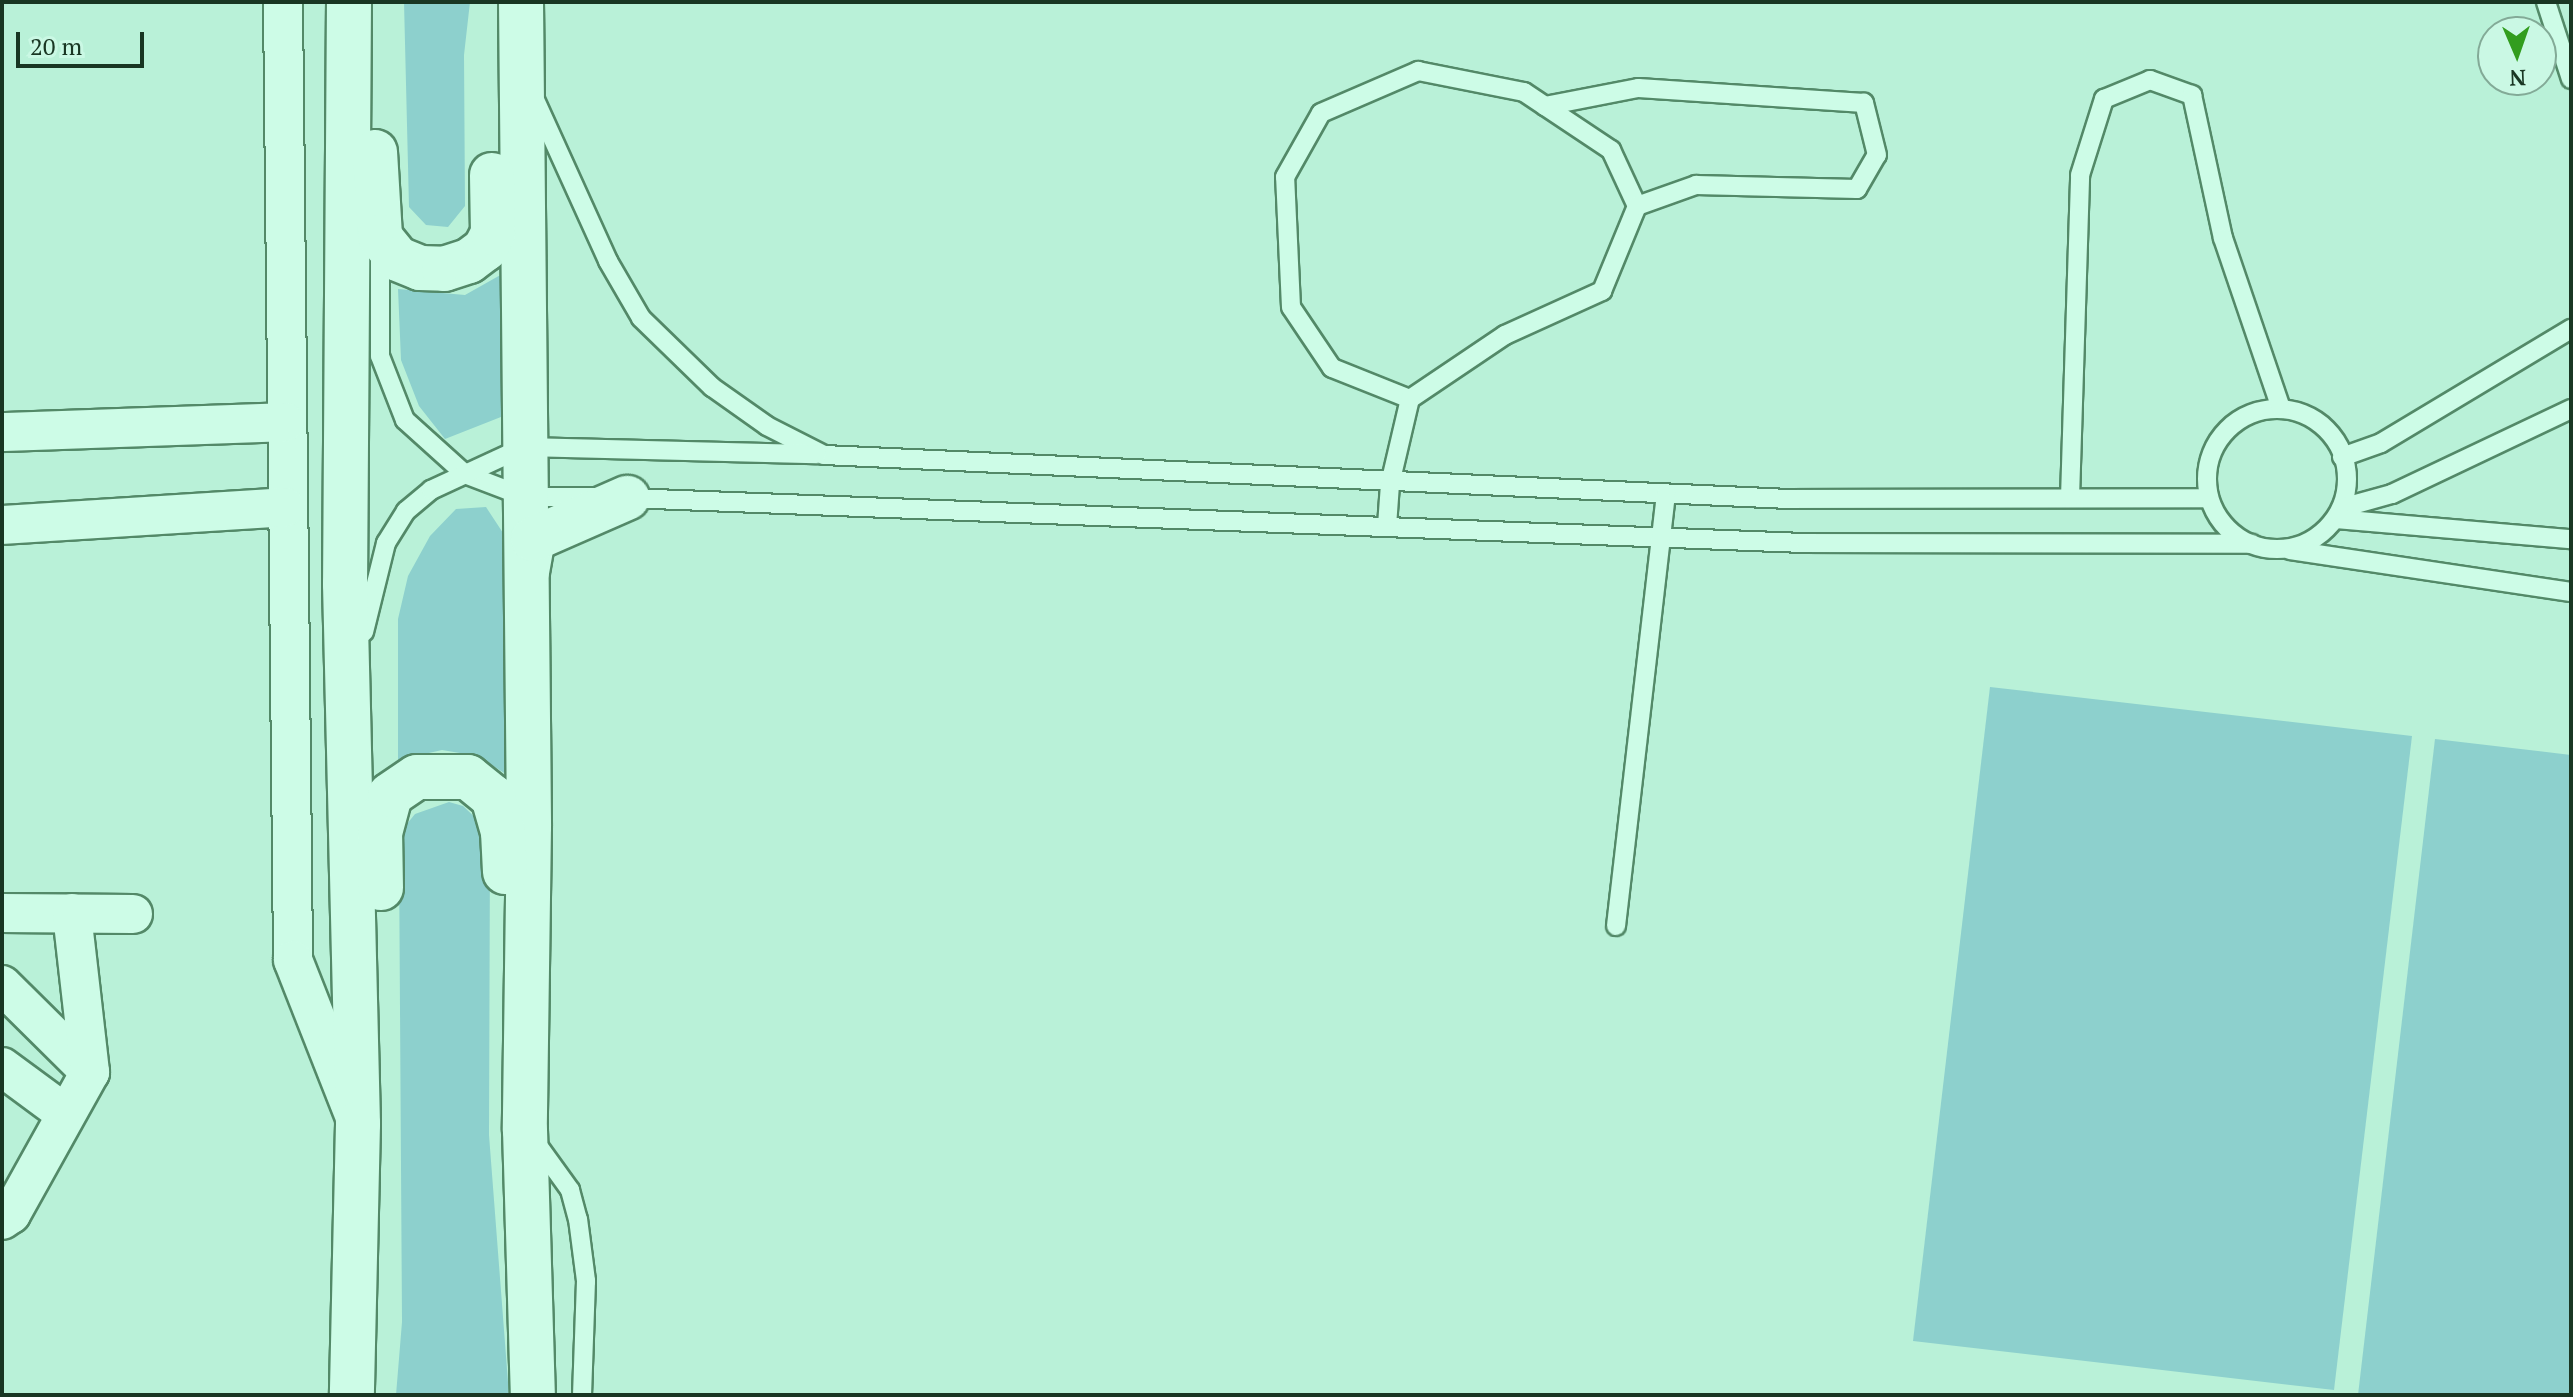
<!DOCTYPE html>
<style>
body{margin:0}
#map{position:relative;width:2573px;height:1397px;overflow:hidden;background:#b9f1d8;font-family:"PT Serif",serif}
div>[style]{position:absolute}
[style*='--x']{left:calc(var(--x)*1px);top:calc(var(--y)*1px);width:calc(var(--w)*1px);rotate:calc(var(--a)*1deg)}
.green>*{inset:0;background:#8dd0cd}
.roads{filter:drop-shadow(2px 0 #538968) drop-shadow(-2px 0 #538968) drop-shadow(0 2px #538968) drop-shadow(0 -2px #538968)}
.service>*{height:18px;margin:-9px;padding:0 9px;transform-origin:9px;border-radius:9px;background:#cdfce7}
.service>.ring{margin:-9px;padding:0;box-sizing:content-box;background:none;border:18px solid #cdfce7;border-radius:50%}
.minor>*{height:38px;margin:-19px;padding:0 19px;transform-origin:19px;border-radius:19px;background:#cdfce7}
.secondary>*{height:44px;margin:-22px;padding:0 22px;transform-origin:22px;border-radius:22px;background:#cdfce7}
span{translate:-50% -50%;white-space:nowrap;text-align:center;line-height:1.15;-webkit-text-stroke:7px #caf8e4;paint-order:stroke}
.frame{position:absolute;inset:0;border:4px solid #193623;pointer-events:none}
.north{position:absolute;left:2477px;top:16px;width:80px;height:80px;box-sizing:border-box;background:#caf8e4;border:2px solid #83aa97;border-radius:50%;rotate:178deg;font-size:22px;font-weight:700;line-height:32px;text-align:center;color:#193623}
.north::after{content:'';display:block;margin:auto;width:28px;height:36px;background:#329d1e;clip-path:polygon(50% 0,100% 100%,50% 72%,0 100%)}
.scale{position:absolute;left:16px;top:32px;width:128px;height:36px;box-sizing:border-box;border:4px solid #193623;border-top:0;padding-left:10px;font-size:24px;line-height:28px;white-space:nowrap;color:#193623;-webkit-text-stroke:6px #caf8e4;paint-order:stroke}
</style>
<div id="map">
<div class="green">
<i style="clip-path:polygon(404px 2px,470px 2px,464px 55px,465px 206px,448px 227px,426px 225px,409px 207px)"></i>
<i style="clip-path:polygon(504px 273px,506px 415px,445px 439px,419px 406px,401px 360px,398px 289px,465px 295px)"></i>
<i style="clip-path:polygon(486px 507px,505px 536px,512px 778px,478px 756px,442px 750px,398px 760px,398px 619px,408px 576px,430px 536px,456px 509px)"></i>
<i style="clip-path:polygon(1990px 687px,2412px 736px,2334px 1390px,1913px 1341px)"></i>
<i style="clip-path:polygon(2435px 739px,2571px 755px,2571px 1395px,2358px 1395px)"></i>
<i style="clip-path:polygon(449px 802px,463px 806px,481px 823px,490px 844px,489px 1135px,509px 1395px,396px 1395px,402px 1322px,399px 852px,402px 830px,415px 814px)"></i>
</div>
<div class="roads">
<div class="service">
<i style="--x:2546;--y:2;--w:81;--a:72"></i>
<i style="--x:536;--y:102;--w:175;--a:65.6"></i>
<i style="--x:608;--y:261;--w:66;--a:59.9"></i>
<i style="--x:641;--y:318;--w:99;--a:44.2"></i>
<i style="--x:712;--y:387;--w:67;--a:35.3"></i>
<i style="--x:767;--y:426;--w:64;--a:27"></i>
<i style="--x:824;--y:455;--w:967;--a:2.61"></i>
<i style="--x:1790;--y:499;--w:419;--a:-0.1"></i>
<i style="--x:380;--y:248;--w:108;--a:90"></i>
<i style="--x:380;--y:356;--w:69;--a:68.7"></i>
<i style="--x:405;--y:420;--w:81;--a:42"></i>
<i style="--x:465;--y:474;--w:64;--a:21"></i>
<i style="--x:525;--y:497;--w:73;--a:0"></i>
<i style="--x:1410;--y:399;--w:84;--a:-158.3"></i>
<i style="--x:1332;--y:368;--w:73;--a:-123.9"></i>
<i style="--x:1291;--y:307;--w:130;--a:-92.6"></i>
<i style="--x:1285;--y:177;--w:73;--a:-60.6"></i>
<i style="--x:1321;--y:113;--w:106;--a:-23.4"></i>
<i style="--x:1418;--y:71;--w:108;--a:11.2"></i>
<i style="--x:1524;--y:92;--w:105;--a:33.7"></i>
<i style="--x:1611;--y:150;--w:62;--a:65.1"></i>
<i class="ring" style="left:2207px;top:409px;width:122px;height:122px"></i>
<i style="--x:2342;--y:457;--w:41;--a:-19.7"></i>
<i style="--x:2381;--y:443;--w:222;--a:-31"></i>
<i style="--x:627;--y:498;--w:1179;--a:2.19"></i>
<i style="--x:1805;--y:543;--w:447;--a:0.1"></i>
<i style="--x:2070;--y:498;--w:323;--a:-88.2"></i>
<i style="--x:2080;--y:175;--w:80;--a:-72.5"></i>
<i style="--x:2104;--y:99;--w:50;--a:-22.4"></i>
<i style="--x:2150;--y:80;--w:45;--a:19.7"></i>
<i style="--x:2192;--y:95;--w:146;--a:77.8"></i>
<i style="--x:2223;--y:238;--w:180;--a:71.2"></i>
<i style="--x:2345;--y:507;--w:49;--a:-15.5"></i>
<i style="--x:2392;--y:494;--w:198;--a:-25.4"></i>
<i style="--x:2336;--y:519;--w:236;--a:4.9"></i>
<i style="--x:1387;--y:526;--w:42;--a:-85.9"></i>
<i style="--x:1390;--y:484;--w:87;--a:-76.8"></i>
<i style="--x:1410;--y:399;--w:115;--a:-34"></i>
<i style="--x:1505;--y:335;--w:107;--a:-24.4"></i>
<i style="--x:1602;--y:291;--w:92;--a:-67.6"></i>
<i style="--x:1637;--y:206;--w:63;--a:-19.6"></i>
<i style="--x:1696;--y:185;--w:161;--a:1.4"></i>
<i style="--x:1857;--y:189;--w:39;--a:-60"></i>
<i style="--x:1877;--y:155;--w:54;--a:-104"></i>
<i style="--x:1864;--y:103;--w:226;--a:-176.2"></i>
<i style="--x:1638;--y:88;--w:95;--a:169"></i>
<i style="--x:2290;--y:550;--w:284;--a:8.5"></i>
<i style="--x:364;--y:632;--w:92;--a:-76.1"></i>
<i style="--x:386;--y:543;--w:38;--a:-58"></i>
<i style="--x:406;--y:511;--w:33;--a:-40"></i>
<i style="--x:431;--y:490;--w:102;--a:-24.8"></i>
<i style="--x:524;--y:447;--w:293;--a:1.4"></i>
<i style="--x:1616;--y:926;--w:435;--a:-83.4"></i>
<i style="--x:534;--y:1140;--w:62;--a:54.2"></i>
<i style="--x:570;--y:1190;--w:30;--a:75"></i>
<i style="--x:578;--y:1219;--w:63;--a:82.6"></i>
<i style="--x:586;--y:1281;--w:114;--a:92"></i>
</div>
<div class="minor">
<i style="--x:283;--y:2;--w:958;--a:89.4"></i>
<i style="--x:293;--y:960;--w:163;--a:68.5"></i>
<i style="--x:2;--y:432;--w:283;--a:-2"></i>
<i style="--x:2;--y:525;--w:284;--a:-3.6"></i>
<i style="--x:2;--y:913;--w:131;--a:0.4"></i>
<i style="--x:2;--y:985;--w:124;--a:44.7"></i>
<i style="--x:2;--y:1067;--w:76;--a:36.4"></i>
<i style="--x:2;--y:1220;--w:11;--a:-34"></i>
<i style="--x:11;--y:1214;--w:162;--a:-60.9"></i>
<i style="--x:90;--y:1072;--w:160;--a:-96.5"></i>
</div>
<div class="secondary">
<i style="--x:349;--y:2;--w:582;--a:90.39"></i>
<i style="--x:345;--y:584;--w:540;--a:88.62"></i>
<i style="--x:358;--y:1124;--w:271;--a:91.3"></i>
<i style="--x:521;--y:2;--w:824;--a:89.44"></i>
<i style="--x:529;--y:826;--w:304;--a:90.8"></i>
<i style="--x:525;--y:1130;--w:265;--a:88.3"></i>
<i style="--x:375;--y:152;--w:85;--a:86.6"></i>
<i style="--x:380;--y:237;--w:28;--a:51"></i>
<i style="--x:398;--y:259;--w:24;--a:22"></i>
<i style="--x:420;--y:268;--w:24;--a:2"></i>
<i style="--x:444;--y:269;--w:26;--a:-18"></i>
<i style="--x:469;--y:261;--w:20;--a:-37"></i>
<i style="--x:485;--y:249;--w:18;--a:-63"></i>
<i style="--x:493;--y:233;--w:58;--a:-91"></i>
<i style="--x:527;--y:572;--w:34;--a:-80"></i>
<i style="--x:533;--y:539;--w:103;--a:-23.6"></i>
<i style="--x:381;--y:888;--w:55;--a:-91"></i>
<i style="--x:380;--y:833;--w:39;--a:-75"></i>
<i style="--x:390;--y:795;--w:32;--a:-34"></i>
<i style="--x:417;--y:777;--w:51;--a:0"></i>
<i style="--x:468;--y:777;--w:32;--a:39"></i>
<i style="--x:493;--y:797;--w:36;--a:74"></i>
<i style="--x:503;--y:832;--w:40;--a:87.1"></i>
</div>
</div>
<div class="frame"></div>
<div class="north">N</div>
<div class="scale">20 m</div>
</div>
